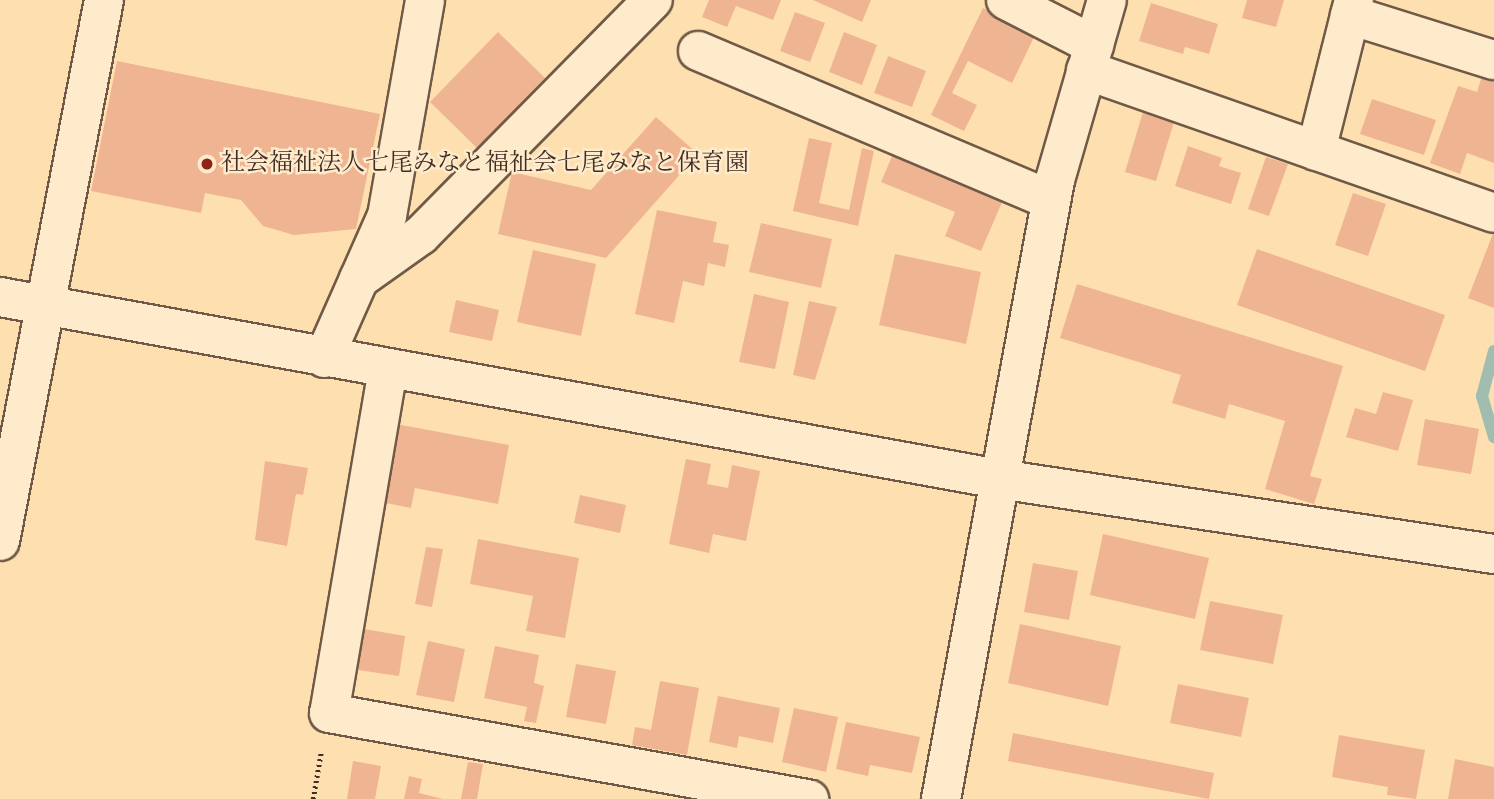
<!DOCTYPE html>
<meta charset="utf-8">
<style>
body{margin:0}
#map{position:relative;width:1494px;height:799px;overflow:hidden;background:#fee0b0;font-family:"IM FELL English","Noto Serif JP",serif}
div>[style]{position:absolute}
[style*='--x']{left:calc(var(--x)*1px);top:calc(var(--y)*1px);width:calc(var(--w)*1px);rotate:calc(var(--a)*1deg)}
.stream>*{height:12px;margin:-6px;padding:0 6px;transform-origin:6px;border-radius:6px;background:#a0bdaf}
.building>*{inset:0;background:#efb491}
.path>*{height:4.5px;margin-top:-2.25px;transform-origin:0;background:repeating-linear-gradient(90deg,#412d24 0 2px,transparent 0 5.5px)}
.roads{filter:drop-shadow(2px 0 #705a47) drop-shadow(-2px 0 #705a47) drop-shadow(0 2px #705a47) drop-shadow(0 -2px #705a47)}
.minor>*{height:38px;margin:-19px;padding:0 19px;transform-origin:19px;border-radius:19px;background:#feebcc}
.dots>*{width:19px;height:19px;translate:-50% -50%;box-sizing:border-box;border:4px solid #feebcc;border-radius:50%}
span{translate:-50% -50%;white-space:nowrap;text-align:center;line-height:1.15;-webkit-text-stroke:5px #feebcc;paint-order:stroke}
.poi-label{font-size:24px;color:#412d24}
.left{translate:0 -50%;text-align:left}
</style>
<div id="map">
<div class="stream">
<i style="--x:1494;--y:351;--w:47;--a:104.9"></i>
<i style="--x:1482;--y:396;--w:43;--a:73.7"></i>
</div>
<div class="building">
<i style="clip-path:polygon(709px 0,781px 0,773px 20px,736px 6px,727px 27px,702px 17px)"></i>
<i style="clip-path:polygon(813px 0,871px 0,862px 22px)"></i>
<i style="clip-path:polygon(1247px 0,1284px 0,1276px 27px,1242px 18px)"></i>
<i style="clip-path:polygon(1151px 3px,1218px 24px,1209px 54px,1185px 47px,1183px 54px,1139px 41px)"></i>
<i style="clip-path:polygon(983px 8px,1036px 33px,1012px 83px,968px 61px,952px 93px,977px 105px,964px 131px,931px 115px)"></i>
<i style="clip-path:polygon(795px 12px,825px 23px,810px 62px,780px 51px)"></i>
<i style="clip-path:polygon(498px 32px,545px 78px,477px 148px,430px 102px)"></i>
<i style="clip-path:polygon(844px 32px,877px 45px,862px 85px,829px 72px)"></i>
<i style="clip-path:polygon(888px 56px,926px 71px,912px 107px,874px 93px)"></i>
<i style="clip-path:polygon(117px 61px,380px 114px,356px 229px,294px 235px,263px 226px,241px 200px,205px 193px,201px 213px,91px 191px)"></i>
<i style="clip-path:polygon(1482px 76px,1494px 80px,1494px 163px,1467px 153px,1460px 174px,1430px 163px,1458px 86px,1477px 92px)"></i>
<i style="clip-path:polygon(1372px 99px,1436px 120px,1424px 155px,1360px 134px)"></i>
<i style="clip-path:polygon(1143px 112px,1174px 122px,1156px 181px,1125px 172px)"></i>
<i style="clip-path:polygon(656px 117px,698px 154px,606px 258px,498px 234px,512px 172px,591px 190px)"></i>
<i style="clip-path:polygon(809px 138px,832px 143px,819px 203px,849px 210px,862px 148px,874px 151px,858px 226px,793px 211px)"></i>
<i style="clip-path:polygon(1188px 146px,1222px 158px,1219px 166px,1241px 173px,1231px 204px,1175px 186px)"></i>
<i style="clip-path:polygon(893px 154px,1003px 200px,981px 251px,945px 236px,955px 212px,881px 182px)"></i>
<i style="clip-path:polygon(1266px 157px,1288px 164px,1269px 216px,1248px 209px)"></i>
<i style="clip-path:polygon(1353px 193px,1386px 204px,1368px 256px,1335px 245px)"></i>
<i style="clip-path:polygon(657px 210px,717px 222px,713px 242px,729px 245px,725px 267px,708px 263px,704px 286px,683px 281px,674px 323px,635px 314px)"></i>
<i style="clip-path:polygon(761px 223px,832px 239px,821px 288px,749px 272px)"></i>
<i style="clip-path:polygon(1494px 231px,1494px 308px,1468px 298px)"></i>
<i style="clip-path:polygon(1257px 249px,1445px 315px,1425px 371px,1237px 305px)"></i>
<i style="clip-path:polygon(533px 250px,596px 264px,581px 336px,517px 322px)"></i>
<i style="clip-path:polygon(895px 254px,981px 272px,966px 344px,879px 325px)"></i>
<i style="clip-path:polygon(1077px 284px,1343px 366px,1310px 476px,1322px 479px,1314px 504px,1265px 489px,1285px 421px,1229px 404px,1225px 419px,1172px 403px,1181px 375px,1060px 338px)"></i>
<i style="clip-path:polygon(754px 294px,789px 302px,775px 369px,739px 362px)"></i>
<i style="clip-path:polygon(456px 300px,499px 310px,492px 341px,449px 332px)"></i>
<i style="clip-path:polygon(809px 301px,837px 307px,815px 380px,793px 375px)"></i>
<i style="clip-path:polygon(1383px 392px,1413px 400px,1398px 451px,1346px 437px,1355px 408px,1376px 414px)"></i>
<i style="clip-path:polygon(1425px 419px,1479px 429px,1471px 474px,1417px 465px)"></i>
<i style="clip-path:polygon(396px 424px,509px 445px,498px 504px,415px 488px,411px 508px,381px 502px)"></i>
<i style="clip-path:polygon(686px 459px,711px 464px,707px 484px,728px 488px,732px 465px,760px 471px,746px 541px,713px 534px,709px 553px,669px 544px)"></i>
<i style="clip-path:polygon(265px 461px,308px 468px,303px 495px,296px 494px,287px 546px,255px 540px)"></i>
<i style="clip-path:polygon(580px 495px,626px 505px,620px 533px,574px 523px)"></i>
<i style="clip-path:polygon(1103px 534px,1209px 558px,1195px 619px,1090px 595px)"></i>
<i style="clip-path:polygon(478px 539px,579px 558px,565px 638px,526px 631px,533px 596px,470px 584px)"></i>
<i style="clip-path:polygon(426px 547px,443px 549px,432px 607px,415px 604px)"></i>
<i style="clip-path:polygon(1033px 563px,1078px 571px,1069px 620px,1024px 612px)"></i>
<i style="clip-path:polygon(1210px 601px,1283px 615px,1273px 664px,1200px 650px)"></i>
<i style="clip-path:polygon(1020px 624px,1121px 646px,1108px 706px,1008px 683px)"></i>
<i style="clip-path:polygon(364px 629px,405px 636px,399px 676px,358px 670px)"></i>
<i style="clip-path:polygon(428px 641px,465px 649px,454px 702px,416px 695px)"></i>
<i style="clip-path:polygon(495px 646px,539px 655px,534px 683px,544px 686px,536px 723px,524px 721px,527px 707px,484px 698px)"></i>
<i style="clip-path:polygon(576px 664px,616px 671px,606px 724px,566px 717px)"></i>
<i style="clip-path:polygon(660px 681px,699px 688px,687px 755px,632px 745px,635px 727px,651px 730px)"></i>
<i style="clip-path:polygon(1178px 684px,1249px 698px,1241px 737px,1170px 723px)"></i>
<i style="clip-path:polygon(718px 696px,780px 708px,773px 743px,739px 736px,737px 748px,709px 742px)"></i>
<i style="clip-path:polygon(794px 708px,838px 717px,826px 772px,782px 762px)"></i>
<i style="clip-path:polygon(846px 722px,920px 737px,912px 773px,870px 765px,868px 776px,836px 769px)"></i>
<i style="clip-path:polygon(1013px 733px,1214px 773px,1209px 799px,1008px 761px)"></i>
<i style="clip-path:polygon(1339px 735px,1425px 750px,1416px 799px,1387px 795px,1388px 787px,1332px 777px)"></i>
<i style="clip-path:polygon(1455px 759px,1494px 767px,1494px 799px,1448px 799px)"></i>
<i style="clip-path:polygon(353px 761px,381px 766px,375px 799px,347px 799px)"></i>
<i style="clip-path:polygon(468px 762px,483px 764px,477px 799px,461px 799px)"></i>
<i style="clip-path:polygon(409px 776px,422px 779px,419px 793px,443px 799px,404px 799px)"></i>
</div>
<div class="path">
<i style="--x:313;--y:799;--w:48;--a:-80.3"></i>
</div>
<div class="roads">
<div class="minor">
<i style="--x:1006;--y:0;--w:99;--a:27.1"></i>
<i style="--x:1350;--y:15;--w:151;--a:17.4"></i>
<i style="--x:698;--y:51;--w:383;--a:22.9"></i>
<i style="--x:1086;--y:70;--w:432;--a:19.3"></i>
<i style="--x:1316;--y:151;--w:156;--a:-75.9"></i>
<i style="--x:359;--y:279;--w:76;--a:-35.4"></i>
<i style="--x:421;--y:235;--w:330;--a:-45.4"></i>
<i style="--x:0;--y:297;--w:1015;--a:10.33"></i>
<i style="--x:999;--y:479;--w:501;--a:8.62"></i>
<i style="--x:324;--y:358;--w:155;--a:-66.1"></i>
<i style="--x:387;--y:216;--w:219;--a:-80"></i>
<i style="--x:388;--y:369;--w:349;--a:99.7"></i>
<i style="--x:329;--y:713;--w:488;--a:10.2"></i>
<i style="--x:0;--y:541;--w:551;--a:-79.12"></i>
<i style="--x:941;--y:799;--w:629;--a:-79.56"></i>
<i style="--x:1055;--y:180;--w:187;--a:-73.9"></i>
</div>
</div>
<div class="dots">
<i style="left:207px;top:164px;background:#8f2418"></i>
</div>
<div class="poi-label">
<span class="left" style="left:221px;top:164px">社会福祉法人七尾みなと福祉会七尾みなと保育園</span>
</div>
</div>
